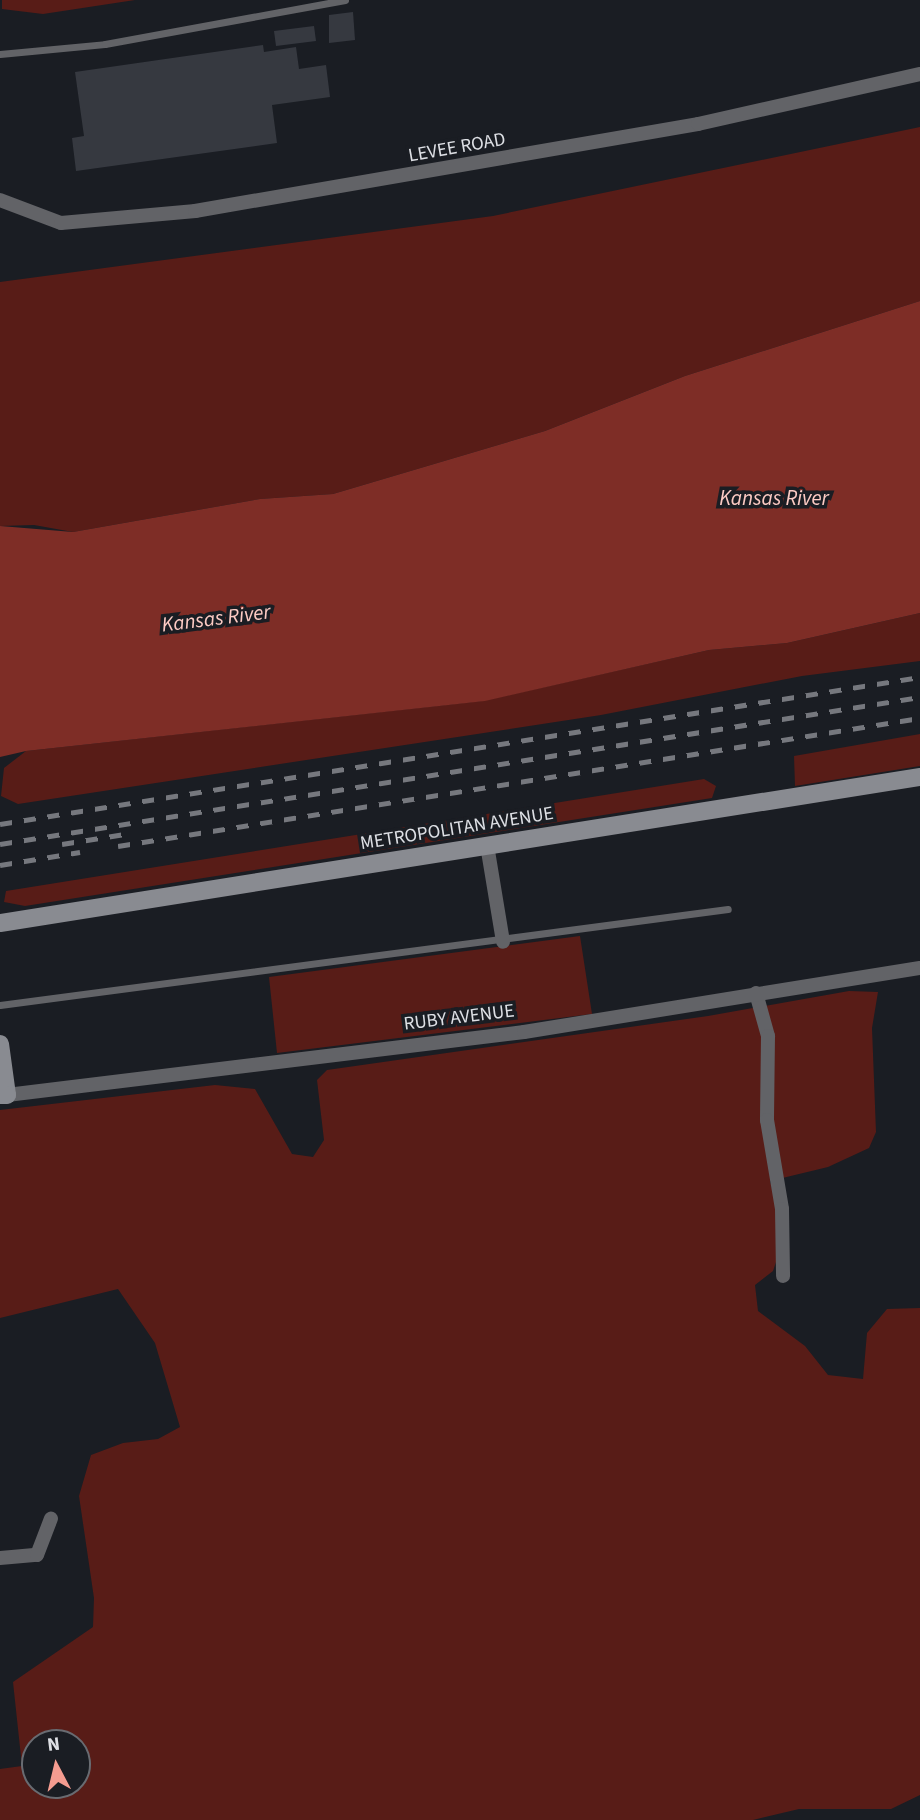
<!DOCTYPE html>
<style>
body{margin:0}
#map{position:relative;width:920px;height:1820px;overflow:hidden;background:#1a1d23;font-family:"Source Sans 3",sans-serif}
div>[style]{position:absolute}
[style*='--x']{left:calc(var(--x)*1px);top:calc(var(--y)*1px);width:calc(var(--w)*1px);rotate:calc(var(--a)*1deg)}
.green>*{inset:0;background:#581c17}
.water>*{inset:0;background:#7e2d26}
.building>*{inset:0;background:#363940}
.lane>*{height:7px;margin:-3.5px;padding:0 3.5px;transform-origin:3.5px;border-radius:3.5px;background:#626367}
.street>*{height:14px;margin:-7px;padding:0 7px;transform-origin:7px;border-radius:7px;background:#626367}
.secondary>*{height:18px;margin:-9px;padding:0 9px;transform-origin:9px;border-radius:9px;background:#898b91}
.rail>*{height:4.5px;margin-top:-2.25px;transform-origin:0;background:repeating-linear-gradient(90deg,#76787e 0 12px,transparent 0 24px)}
span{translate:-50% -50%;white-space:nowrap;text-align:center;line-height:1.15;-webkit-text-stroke:7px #1a1d23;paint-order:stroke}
.street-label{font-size:19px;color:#dee0e5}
.water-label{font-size:21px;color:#fdcbc4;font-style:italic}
.north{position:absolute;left:21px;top:1729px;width:70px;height:70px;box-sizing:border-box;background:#1a1d23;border:2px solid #686b71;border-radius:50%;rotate:353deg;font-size:19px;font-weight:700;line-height:28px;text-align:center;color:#dee0e5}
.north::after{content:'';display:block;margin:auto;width:24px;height:32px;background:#f59c90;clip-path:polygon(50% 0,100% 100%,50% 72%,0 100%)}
</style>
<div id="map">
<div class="green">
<i style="clip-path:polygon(2px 0,135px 0,43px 14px,2px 9px)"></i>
<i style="clip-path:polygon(920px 127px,920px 301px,685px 376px,545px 431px,333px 494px,260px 499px,73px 532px,34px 525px,0 526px,0 282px,493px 216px)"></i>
<i style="clip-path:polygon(920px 613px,920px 661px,802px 676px,601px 715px,18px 804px,1px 796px,4px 768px,26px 751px,482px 701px,709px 650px,787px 643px)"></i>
<i style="clip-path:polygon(920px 734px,920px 766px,795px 786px,794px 756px)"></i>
<i style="clip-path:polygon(704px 779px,716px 786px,712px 798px,25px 906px,4px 902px,6px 891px)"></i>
<i style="clip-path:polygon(580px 936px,592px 1014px,277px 1053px,269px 977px)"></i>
<i style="clip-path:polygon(evenodd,849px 991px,878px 992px,872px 1028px,876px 1132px,869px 1148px,828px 1167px,770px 1181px,776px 1204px,776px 1262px,773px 1271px,755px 1285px,758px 1311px,805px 1346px,828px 1375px,863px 1379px,867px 1333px,887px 1309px,920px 1308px,920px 1795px,891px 1809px,799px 1809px,753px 1820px,0 1820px,0 1769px,22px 1766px,13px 1682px,93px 1627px,94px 1598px,79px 1496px,91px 1455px,123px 1443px,158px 1439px,180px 1427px,155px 1343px,118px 1289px,0 1318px,0 1110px,215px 1085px,255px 1089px,292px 1154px,313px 1157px,324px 1140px,317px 1080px,327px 1070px,708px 1016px,849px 991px,35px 1743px,77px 1743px,77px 1785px,35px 1785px,35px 1743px)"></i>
</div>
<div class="water">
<i style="clip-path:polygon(920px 301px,920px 613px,787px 643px,709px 650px,485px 701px,26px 751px,0 757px,0 526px,73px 532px,260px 499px,333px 494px,545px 431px,685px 376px)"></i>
</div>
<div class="building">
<i style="clip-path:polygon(353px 12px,355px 40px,329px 43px,329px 15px)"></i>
<i style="clip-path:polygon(314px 26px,316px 41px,276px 46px,274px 31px)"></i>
<i style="clip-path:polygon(263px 45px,264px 52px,296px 47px,299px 69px,326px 65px,330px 97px,272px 105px,277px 143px,76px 171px,72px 138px,84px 136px,75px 72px)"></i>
</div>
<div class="lane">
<i style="--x:0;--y:54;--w:105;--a:-5.4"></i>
<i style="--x:105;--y:44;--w:244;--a:-10.4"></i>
<i style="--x:0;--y:1005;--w:734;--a:-7.51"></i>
</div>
<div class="street">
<i style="--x:0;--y:200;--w:65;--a:20.7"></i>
<i style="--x:61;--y:223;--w:135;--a:-5.1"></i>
<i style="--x:195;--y:211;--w:510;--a:-9.81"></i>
<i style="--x:698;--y:124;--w:228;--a:-12.7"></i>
<i style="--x:487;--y:845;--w:98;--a:80.6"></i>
<i style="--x:756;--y:993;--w:45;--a:74.4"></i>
<i style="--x:768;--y:1036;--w:84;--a:90.7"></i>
<i style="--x:767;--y:1120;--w:90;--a:80.4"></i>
<i style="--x:782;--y:1209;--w:67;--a:89.1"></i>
<i style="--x:7;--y:1095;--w:521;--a:-6.95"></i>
<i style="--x:524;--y:1032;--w:401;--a:-9.2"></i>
<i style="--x:0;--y:1558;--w:37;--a:-5"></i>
<i style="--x:37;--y:1555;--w:39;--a:-69"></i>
</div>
<div class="secondary">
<i style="--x:0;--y:923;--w:932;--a:-9.02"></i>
<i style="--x:0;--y:1044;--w:51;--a:82.2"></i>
<i style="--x:7;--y:1095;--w:7;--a:180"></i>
</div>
<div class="rail">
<i style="--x:0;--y:824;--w:932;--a:-9.08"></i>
<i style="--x:0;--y:844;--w:932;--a:-9.08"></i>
<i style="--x:62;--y:844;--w:70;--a:-9.1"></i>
<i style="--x:118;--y:846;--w:812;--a:-9.07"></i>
<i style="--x:0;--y:865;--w:81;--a:-9.2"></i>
</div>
<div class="street-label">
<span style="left:457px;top:148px;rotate:-10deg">LEVEE ROAD</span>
<span style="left:457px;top:829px;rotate:-9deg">METROPOLITAN AVENUE</span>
<span style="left:459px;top:1018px;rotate:-7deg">RUBY AVENUE</span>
</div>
<div class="water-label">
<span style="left:774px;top:498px">Kansas River</span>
<span style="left:216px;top:618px;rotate:-7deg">Kansas River</span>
</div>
<div class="north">N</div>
</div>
